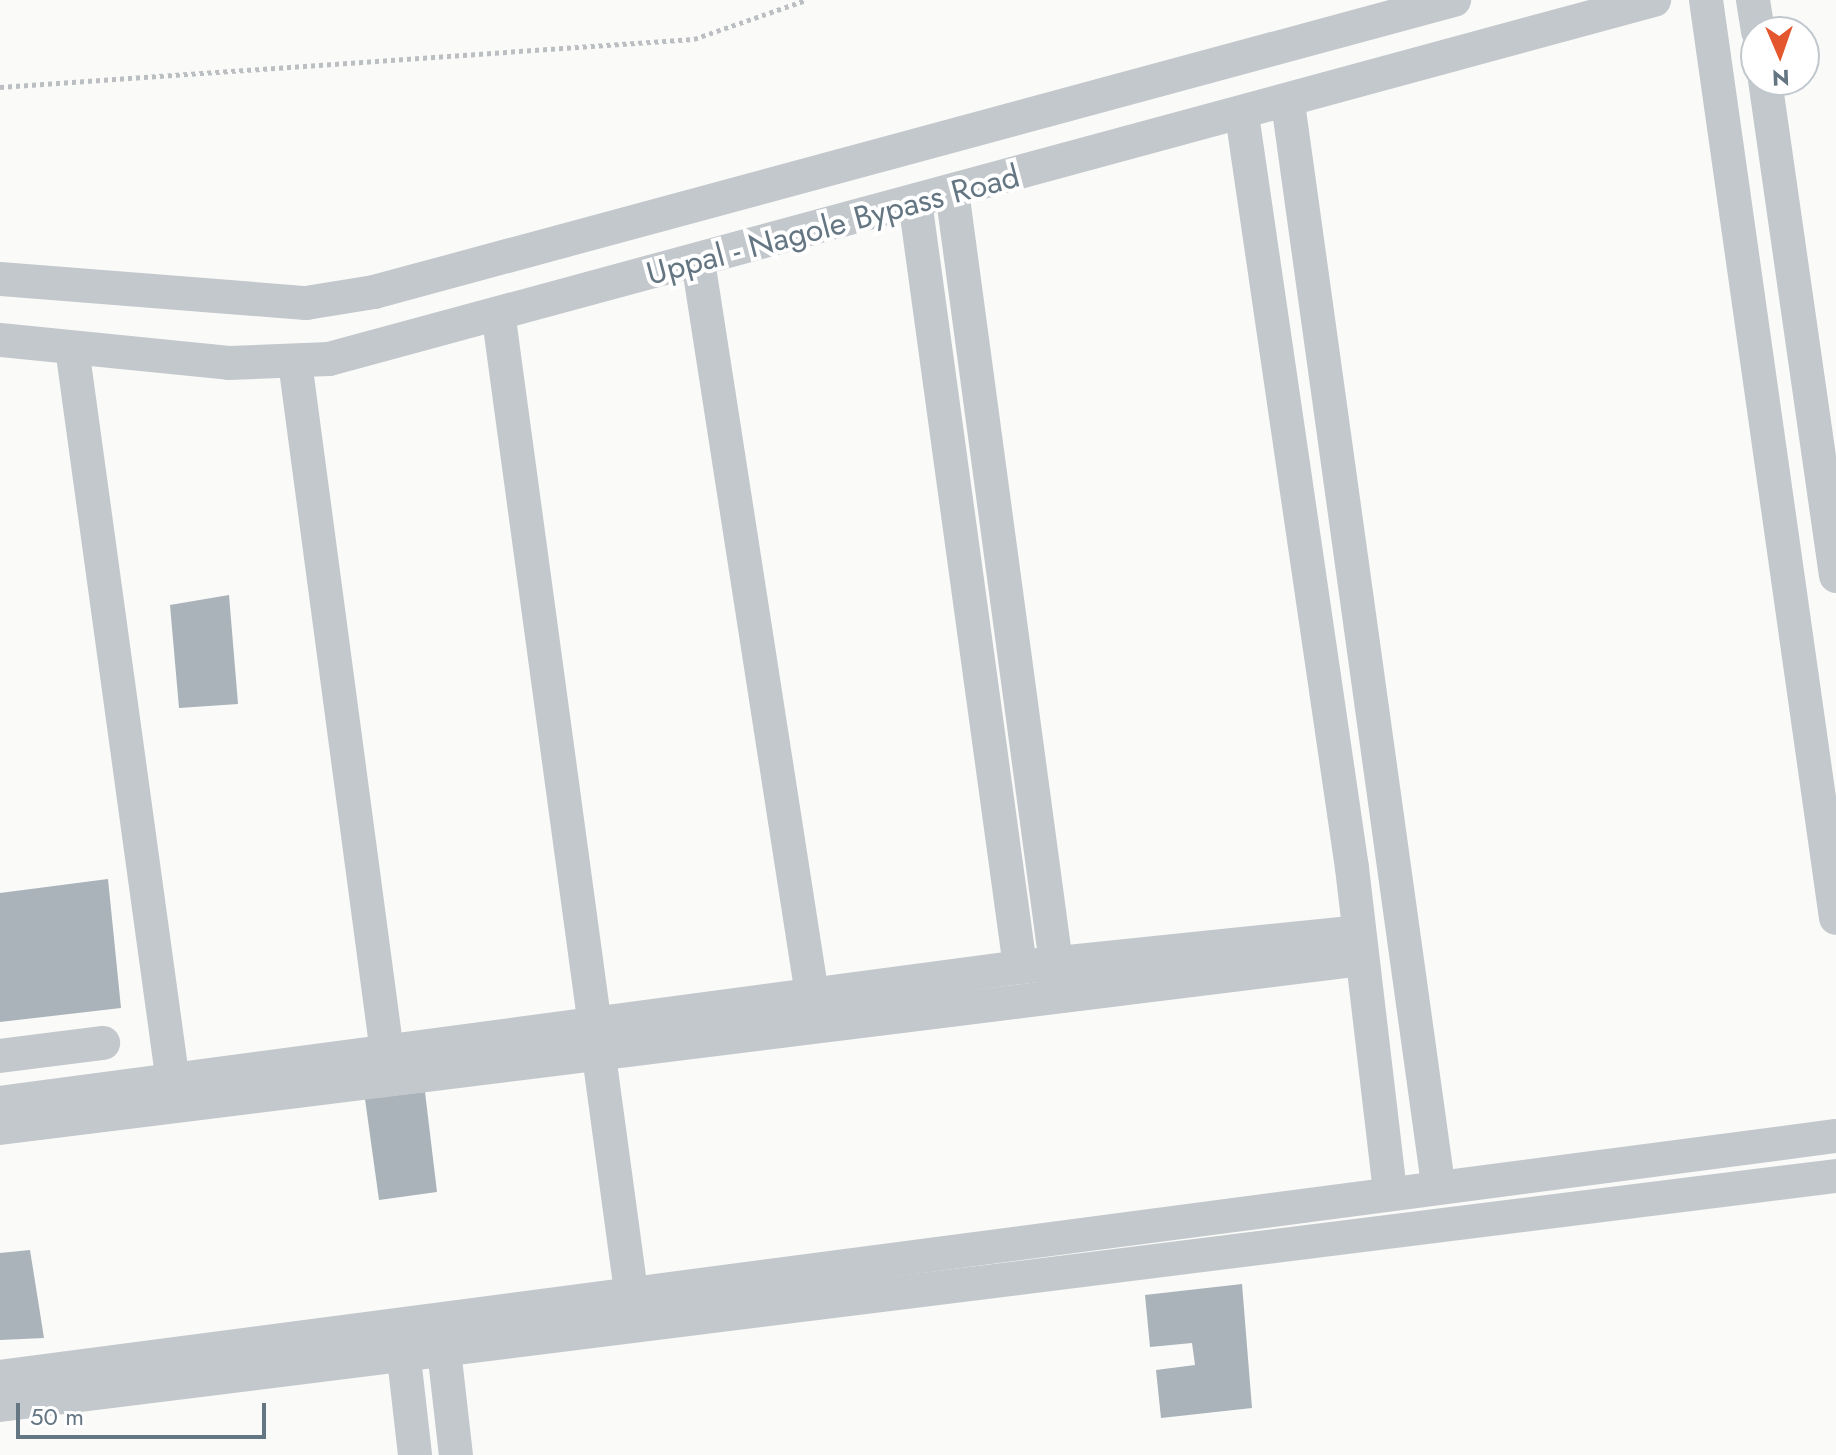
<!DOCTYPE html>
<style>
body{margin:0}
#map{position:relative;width:1836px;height:1455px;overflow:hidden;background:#fafaf8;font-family:Jost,sans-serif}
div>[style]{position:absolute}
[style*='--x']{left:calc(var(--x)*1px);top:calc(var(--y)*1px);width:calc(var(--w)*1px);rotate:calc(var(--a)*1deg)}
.building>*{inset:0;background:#aab3b9}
.path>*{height:5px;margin-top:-2.5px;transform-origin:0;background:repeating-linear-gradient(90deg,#bbbfc2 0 4px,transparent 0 8px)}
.minor>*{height:34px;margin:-17px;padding:0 17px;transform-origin:17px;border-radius:17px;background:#c3c8cc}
span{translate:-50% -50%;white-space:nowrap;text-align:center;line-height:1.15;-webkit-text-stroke:8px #fff;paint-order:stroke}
.street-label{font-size:32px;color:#657683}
.north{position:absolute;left:1740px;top:16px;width:80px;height:80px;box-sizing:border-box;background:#fff;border:2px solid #c1c8cd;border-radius:50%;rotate:178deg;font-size:22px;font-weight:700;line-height:32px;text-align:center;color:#657683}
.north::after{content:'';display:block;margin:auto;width:28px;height:36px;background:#e4572e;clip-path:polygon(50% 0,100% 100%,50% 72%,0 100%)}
.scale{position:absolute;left:16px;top:1403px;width:250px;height:36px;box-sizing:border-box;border:4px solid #657683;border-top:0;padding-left:10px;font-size:24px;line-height:28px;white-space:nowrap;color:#657683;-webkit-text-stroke:6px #fff;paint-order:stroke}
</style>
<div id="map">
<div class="building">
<i style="clip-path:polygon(229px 595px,238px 704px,179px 708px,170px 605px)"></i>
<i style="clip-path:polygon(108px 879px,121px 1008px,0 1022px,0 893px)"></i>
<i style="clip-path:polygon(425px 1092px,437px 1192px,379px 1200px,365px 1099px)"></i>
<i style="clip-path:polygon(30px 1250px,44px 1338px,0 1340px,0 1253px)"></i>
<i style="clip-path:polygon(1242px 1284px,1252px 1408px,1161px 1418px,1156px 1370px,1195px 1365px,1192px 1343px,1150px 1347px,1145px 1295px)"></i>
</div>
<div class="path">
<i style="--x:0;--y:87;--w:696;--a:-3.96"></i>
<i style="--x:694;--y:39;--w:119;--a:-19.2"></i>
</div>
<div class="minor">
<i style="--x:1706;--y:0;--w:927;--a:81.94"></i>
<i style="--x:1753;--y:0;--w:32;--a:81"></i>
<i style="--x:1765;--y:80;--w:501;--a:81.85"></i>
<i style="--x:1288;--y:103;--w:1091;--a:82.1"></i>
<i style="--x:1242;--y:115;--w:761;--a:81.69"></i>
<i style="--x:1352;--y:868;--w:326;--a:83.3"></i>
<i style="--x:952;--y:191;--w:779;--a:82.33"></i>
<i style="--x:915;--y:201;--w:773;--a:82.19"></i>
<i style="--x:698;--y:261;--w:743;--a:81.17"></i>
<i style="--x:0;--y:279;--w:307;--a:4.5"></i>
<i style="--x:306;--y:303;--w:69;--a:-9.2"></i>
<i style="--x:374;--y:292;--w:1119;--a:-15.13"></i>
<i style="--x:499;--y:319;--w:981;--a:82.27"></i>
<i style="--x:0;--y:340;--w:230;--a:5.7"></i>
<i style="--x:229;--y:363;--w:100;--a:-2.3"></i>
<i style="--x:329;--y:359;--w:1373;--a:-15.16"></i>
<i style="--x:72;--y:348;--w:741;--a:82.17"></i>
<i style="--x:295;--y:362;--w:696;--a:82.41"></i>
<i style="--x:0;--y:1056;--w:104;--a:-7.2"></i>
<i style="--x:0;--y:1103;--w:1029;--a:-7.59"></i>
<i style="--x:1020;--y:967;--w:340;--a:-5.9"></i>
<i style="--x:0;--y:1128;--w:1371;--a:-7.08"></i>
<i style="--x:441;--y:1324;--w:132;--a:83.5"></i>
<i style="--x:401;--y:1332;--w:124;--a:83.5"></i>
<i style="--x:0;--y:1377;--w:1852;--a:-7.48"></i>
<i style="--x:0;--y:1405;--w:1850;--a:-7.11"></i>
</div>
<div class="street-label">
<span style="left:833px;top:225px;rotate:-15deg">Uppal - Nagole Bypass Road</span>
</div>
<div class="north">N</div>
<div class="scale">50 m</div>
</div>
